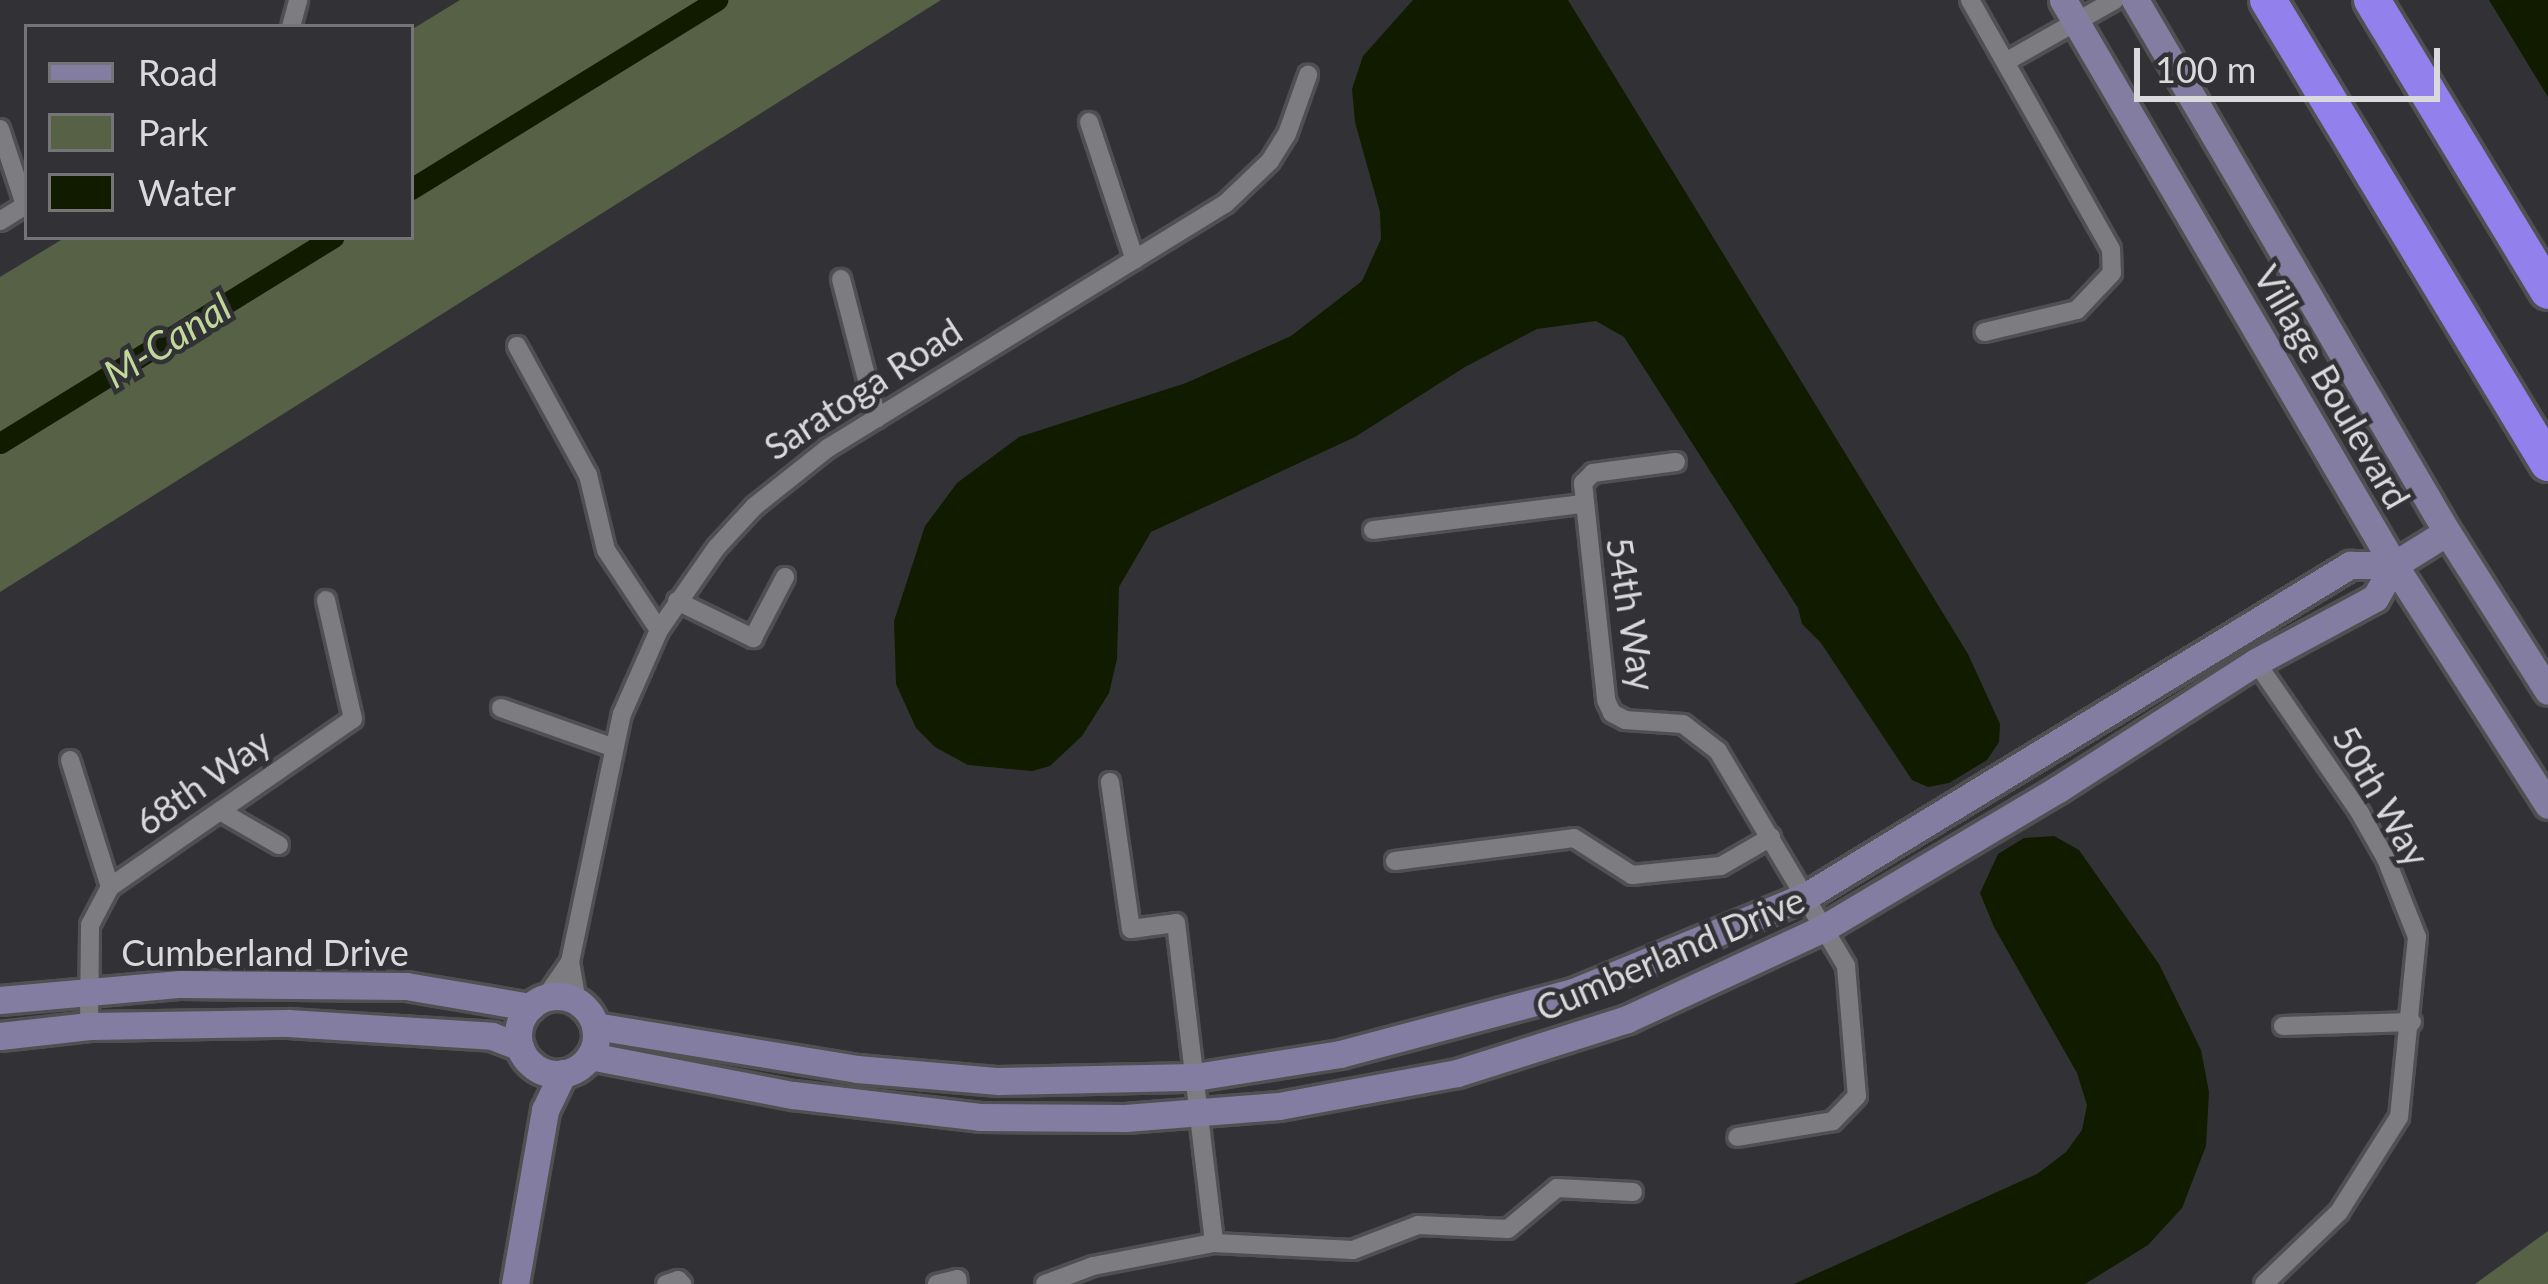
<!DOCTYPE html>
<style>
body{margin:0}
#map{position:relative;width:2548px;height:1284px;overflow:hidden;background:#323236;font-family:Lato,sans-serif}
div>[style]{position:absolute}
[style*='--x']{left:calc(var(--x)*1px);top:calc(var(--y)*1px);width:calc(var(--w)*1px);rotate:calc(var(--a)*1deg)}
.green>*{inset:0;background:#576145}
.water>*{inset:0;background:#111b00}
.canal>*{height:21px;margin:-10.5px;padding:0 10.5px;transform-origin:10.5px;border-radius:10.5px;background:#111b00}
.roads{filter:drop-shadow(3px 0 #504f52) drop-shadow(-3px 0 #504f52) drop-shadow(0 3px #504f52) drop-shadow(0 -3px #504f52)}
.street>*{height:18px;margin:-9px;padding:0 9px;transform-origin:9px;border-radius:9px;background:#7d7d81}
.secondary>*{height:27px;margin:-13.5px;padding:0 13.5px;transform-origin:13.5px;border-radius:13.5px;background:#837ea1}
.secondary>.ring{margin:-13.5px;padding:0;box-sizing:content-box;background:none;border:27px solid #837ea1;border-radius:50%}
.highway>*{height:36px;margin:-18px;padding:0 18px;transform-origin:18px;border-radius:18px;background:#9281ec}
span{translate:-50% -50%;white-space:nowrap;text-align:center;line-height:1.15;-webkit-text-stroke:9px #323236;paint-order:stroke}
.street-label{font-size:36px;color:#dad9dc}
.water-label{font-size:39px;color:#c1d899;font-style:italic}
.legend{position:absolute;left:24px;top:24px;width:390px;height:216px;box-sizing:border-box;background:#323236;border:3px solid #757578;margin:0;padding:15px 21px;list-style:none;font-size:36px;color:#dad9dc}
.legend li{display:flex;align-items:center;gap:24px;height:60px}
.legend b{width:60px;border:3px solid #757578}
.scale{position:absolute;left:2134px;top:48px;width:306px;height:54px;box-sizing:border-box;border:6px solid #dad9dc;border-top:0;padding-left:15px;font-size:36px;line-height:42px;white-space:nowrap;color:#dad9dc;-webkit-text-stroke:9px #323236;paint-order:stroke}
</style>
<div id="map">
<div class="green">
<i style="clip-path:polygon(460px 0,941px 0,0 592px,0 277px,66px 237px,411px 237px,411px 30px)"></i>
<i style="clip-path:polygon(2548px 1231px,2548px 1284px,2475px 1284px)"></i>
</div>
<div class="water">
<i style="clip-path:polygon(1413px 0,1568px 0,1968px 654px,2000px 724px,1999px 742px,1987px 760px,1949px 783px,1928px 787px,1912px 780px,1821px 643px,1802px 624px,1798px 608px,1624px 337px,1596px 321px,1537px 329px,1465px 367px,1355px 437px,1151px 532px,1119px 587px,1117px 659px,1109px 693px,1082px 736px,1050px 766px,1032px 771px,968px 765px,935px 747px,916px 728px,896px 684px,894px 621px,925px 526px,957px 483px,1019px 437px,1186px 383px,1291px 336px,1362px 281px,1381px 239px,1380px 212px,1355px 122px,1352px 89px,1363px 56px)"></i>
<i style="clip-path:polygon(2489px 0,2548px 0,2548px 97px)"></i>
<i style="clip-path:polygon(2054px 836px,2079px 850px,2159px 964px,2201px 1050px,2209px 1092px,2206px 1146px,2182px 1208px,2148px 1245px,2085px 1284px,1794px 1284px,2037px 1174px,2066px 1152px,2082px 1130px,2087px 1105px,2077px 1073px,1994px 927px,1980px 893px,1998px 854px,2024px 838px)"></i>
</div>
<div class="canal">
<i style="--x:411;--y:189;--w:360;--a:-31.7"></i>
<i style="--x:0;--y:443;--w:392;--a:-31.7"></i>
</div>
<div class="roads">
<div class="street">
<i style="--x:1970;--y:0;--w:286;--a:60.5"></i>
<i style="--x:2111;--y:249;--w:24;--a:88"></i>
<i style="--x:2112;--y:273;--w:51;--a:133.4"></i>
<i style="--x:2077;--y:310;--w:95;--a:166.6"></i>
<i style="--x:291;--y:27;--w:28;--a:-75"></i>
<i style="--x:2007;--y:61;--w:124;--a:-29.5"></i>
<i style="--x:1089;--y:122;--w:145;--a:71.6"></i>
<i style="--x:0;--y:129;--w:80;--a:71.8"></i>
<i style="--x:0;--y:221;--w:32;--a:-32"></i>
<i style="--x:841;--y:279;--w:144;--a:75.5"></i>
<i style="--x:517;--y:346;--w:147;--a:61.2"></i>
<i style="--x:588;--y:475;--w:77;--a:76.5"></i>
<i style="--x:606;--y:550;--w:96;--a:56.5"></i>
<i style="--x:1676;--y:462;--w:84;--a:172.5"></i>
<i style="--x:1593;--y:473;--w:14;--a:135"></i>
<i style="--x:1583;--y:483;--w:218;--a:83.9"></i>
<i style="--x:1606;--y:700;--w:14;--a:65"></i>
<i style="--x:1612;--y:713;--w:15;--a:28"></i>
<i style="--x:1625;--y:720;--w:58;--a:3.9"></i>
<i style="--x:1683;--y:724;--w:44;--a:37.6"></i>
<i style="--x:1718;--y:751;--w:250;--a:59.2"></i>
<i style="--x:1846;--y:966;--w:130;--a:85.2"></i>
<i style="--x:1857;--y:1096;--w:35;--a:134"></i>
<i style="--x:1833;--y:1121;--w:97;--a:170.5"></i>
<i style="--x:1373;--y:530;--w:210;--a:-7.1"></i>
<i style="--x:677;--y:601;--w:85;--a:26"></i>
<i style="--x:753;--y:638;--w:69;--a:-62.3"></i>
<i style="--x:2256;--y:662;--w:183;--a:55.4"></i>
<i style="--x:2360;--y:813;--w:53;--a:60.5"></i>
<i style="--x:2386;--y:859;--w:84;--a:68.3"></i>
<i style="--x:2417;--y:937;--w:181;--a:95.7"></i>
<i style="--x:2399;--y:1117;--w:112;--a:122.3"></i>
<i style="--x:2339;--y:1212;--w:104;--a:136.2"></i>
<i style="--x:501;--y:708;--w:118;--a:19.4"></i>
<i style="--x:70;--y:760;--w:133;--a:72.5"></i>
<i style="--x:1110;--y:782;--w:148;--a:81.9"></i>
<i style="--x:1131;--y:929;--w:45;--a:-7.6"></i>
<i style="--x:1176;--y:923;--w:322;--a:83.2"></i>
<i style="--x:220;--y:811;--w:68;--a:30"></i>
<i style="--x:1395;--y:861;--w:180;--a:-7.3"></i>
<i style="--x:1574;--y:838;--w:69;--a:32.5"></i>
<i style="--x:1632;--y:875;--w:89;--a:-5.8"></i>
<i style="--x:1721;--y:866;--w:58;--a:-30.1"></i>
<i style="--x:545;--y:998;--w:44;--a:-55.2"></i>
<i style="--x:577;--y:1002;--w:41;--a:-99.9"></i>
<i style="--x:570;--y:962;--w:253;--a:-78.2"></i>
<i style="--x:622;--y:714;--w:92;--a:-66.2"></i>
<i style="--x:659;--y:630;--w:101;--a:-55.1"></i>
<i style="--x:717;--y:547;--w:56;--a:-47.2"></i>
<i style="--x:755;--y:506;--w:93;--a:-38.5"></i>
<i style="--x:828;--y:448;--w:466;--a:-31.6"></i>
<i style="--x:1225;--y:204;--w:62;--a:-43.7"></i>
<i style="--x:1270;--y:161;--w:32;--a:-58"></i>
<i style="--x:1287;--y:134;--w:63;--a:-70.4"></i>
<i style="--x:89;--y:1026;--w:101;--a:-89.4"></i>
<i style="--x:90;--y:925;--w:43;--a:-62.2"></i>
<i style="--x:110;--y:887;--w:295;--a:-34.7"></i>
<i style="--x:353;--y:719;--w:122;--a:-102.8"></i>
<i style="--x:2283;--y:1026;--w:129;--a:-1.8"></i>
<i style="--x:666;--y:1284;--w:13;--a:-18"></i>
<i style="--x:678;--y:1280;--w:6;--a:45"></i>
<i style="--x:937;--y:1284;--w:21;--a:-14"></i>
<i style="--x:957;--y:1279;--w:5;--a:79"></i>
<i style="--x:1045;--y:1284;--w:51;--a:-20.6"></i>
<i style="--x:1093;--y:1266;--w:123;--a:-10.8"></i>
<i style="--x:1214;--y:1243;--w:139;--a:2.9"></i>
<i style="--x:1353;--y:1250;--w:70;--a:-21"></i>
<i style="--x:1418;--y:1225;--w:90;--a:2.5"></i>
<i style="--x:1508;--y:1229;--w:64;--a:-39.9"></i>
<i style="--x:1557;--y:1188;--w:76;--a:3"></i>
</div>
<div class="secondary">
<i style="--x:2063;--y:0;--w:655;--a:59.64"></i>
<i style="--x:2394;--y:565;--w:285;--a:57.3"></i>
<i style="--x:2135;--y:0;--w:617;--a:59.61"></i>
<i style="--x:2447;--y:532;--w:188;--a:57.6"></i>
<i class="ring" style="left:518px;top:996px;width:51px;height:51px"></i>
<i style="--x:0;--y:1000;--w:181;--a:-5.1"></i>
<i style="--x:180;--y:984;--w:226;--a:0.5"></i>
<i style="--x:406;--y:986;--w:126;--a:9.6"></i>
<i style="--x:595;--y:1026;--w:266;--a:9.3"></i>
<i style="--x:857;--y:1069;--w:142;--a:4.9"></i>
<i style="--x:998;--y:1081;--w:197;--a:-1.2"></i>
<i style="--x:1195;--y:1077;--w:147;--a:-9"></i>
<i style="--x:1340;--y:1054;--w:241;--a:-14.9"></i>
<i style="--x:1573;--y:992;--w:254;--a:-22.4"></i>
<i style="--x:1808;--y:895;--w:635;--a:-31.34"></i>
<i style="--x:2350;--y:565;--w:44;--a:0"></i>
<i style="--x:0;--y:1036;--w:90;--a:-6.4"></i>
<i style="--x:89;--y:1026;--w:199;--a:-0.9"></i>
<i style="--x:288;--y:1023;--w:204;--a:3.6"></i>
<i style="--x:492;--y:1036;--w:30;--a:21"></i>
<i style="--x:590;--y:1056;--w:207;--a:10.9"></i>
<i style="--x:793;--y:1095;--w:188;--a:6.7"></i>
<i style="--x:980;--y:1117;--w:145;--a:0.4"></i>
<i style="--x:1125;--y:1118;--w:154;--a:-4.5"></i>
<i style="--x:1279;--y:1106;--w:181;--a:-10.5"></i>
<i style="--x:1457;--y:1073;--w:178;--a:-17.6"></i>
<i style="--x:1627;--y:1019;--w:217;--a:-24.8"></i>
<i style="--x:1824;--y:928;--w:272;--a:-30.7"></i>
<i style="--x:2058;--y:789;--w:235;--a:-32.7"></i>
<i style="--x:2256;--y:662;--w:135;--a:-28.3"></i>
<i style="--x:2375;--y:598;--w:38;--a:-60"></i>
<i style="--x:2394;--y:565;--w:62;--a:-31.9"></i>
<i style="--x:515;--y:1284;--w:177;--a:-80.2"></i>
<i style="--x:545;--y:1110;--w:41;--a:-64.1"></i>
</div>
<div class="highway">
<i style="--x:2268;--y:0;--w:541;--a:58.84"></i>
<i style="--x:2372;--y:0;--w:340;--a:58.8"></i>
</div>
</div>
<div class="street-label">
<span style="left:2332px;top:387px;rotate:60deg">Village Boulevard</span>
<span style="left:863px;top:389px;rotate:-33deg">Saratoga Road</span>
<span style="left:1631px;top:614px;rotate:81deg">54th Way</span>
<span style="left:203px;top:782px;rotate:-35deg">68th Way</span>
<span style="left:2381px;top:796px;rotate:60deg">50th Way</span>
<span style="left:265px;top:953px">Cumberland Drive</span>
<span style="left:1670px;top:954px;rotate:-23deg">Cumberland Drive</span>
</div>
<div class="water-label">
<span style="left:167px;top:340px;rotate:-32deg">M-Canal</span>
</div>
<ul class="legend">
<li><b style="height:15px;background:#837ea1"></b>Road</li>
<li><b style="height:33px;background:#576145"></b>Park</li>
<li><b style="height:33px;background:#111b00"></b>Water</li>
</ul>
<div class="scale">100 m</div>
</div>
